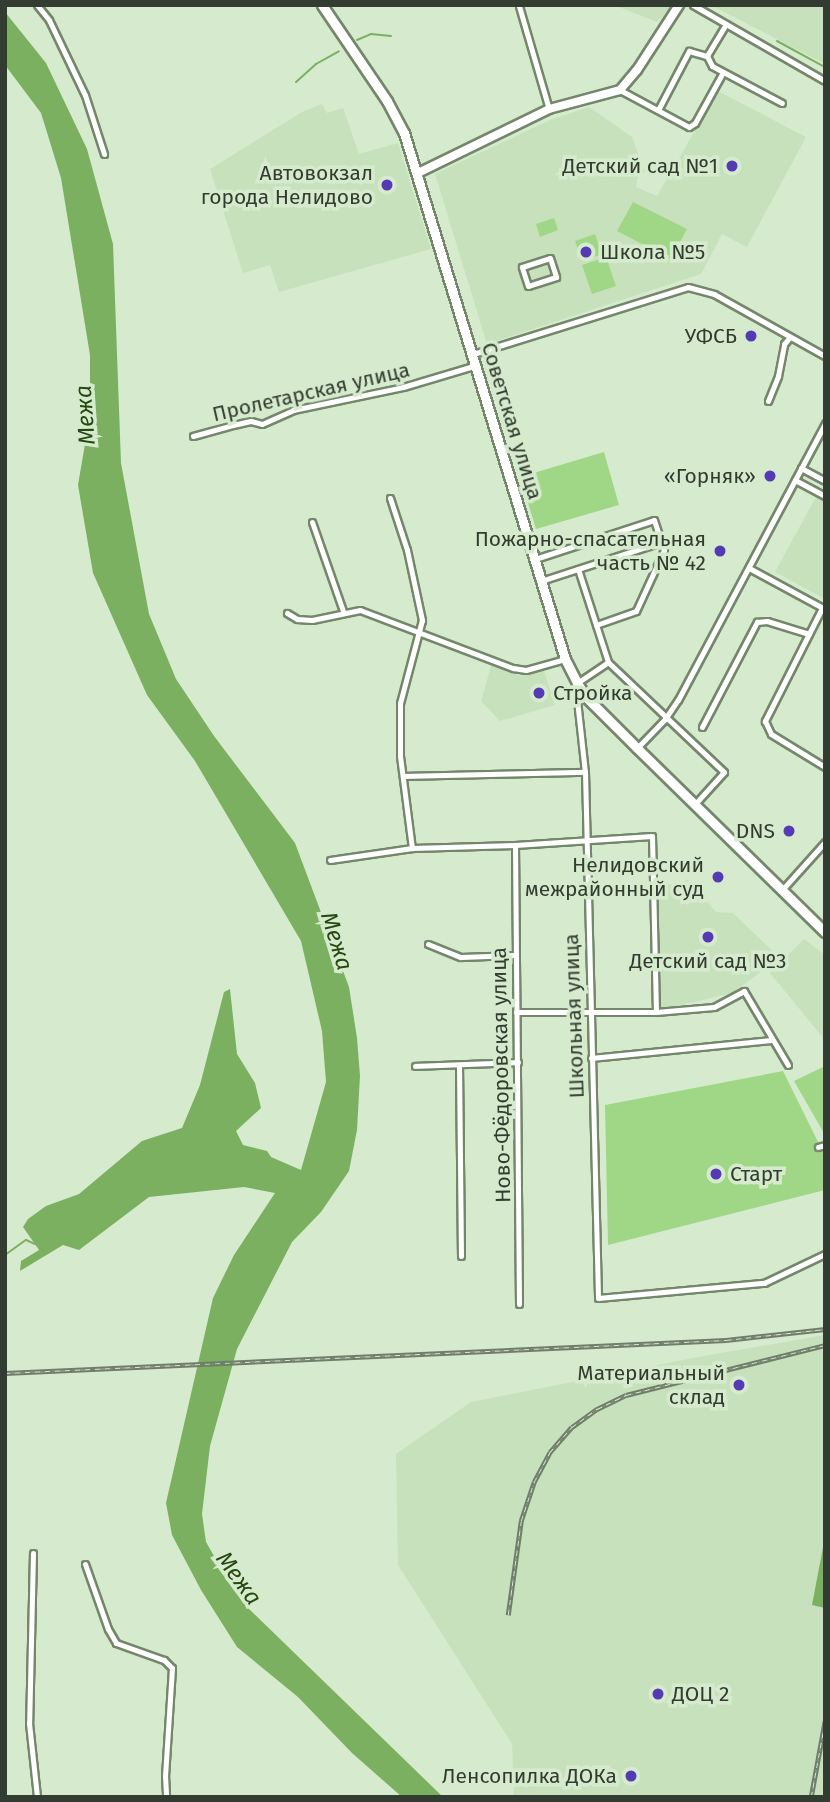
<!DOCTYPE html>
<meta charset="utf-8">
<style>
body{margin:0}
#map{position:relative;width:830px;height:1802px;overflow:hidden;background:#d6ebcd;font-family:"Fira Sans",sans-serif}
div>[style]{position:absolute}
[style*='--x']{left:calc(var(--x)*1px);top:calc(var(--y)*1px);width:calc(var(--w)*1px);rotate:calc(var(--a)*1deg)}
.built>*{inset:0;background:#c7e1bc}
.green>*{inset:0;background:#a0d787}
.water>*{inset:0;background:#7ab060}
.stream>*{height:2px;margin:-1px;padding:0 1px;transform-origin:1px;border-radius:1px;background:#7ab060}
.roads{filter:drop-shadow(2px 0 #74876b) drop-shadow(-2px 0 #74876b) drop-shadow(0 2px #74876b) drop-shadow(0 -2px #74876b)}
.street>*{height:5px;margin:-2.5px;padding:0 2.5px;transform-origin:2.5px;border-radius:2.5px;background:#fff}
.secondary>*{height:8px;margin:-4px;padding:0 4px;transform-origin:4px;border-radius:4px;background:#fff}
.primary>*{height:9px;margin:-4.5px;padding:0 4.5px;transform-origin:4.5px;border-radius:4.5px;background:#fff}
.rail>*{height:4.5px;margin-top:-2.25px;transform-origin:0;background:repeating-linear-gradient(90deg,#d6ebcd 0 5px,#707d6b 0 10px);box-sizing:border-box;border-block:2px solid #707d6b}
.dots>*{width:19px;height:19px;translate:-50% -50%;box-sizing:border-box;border:4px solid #d6ebcd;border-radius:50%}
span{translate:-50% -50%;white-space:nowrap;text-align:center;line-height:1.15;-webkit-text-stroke:7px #d6ebcd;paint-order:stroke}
.poi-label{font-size:21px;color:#333c30}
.right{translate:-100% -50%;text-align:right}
.left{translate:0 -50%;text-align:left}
.street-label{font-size:21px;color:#333c30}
.water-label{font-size:23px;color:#264912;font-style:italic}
.frame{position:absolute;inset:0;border:7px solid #333c30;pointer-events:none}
</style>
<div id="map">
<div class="built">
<i style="clip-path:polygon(614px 5px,674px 5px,657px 22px)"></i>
<i style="clip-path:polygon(711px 5px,825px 5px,825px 64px)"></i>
<i style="clip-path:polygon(718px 91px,806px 137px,747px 247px,722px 234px,701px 274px,487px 344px,435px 174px,550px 120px,589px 107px,632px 137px,645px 172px,638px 175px,636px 187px,657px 196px)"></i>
<i style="clip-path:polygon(322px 104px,327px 113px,343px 108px,359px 154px,398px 143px,431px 249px,279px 292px,270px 265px,243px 273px,210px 169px,302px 112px)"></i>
<i style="clip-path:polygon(817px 495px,825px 500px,825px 599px,775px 572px)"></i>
<i style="clip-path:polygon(492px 663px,520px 676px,543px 668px,555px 705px,500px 721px,481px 701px)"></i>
<i style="clip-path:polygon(687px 879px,716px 912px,733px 913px,780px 958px,732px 993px,659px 1010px,658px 884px,681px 885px)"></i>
<i style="clip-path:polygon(804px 939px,825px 955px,825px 1040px,770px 973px)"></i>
<i style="clip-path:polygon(825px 1335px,825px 1797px,514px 1797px,512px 1744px,398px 1565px,396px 1454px,471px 1402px,698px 1357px)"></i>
</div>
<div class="green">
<i style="clip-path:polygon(633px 202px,687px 229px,671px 259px,617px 231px)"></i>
<i style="clip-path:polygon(554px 218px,558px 230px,540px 237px,536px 224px)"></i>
<i style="clip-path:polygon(595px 234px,602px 254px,582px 261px,575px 241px)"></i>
<i style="clip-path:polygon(606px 257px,616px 286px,592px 294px,582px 265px)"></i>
<i style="clip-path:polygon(604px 452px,619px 505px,536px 529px,520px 477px)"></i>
<i style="clip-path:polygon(825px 1066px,825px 1135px,794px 1081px)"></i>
<i style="clip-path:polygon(783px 1071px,824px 1154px,825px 1190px,608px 1245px,605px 1105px)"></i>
</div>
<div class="water">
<i style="clip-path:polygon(5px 12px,46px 63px,87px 149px,113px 244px,121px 463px,149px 614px,176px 679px,214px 736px,295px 843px,349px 987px,357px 1038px,360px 1076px,357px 1130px,349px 1171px,321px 1212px,292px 1242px,237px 1349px,210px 1446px,202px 1514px,206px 1542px,231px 1586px,249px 1609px,443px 1797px,402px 1797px,352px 1753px,298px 1697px,237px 1647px,201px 1590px,172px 1535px,166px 1503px,213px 1298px,234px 1255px,275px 1193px,244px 1187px,149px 1197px,79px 1250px,63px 1245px,20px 1271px,21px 1261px,39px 1250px,23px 1227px,28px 1219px,46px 1206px,79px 1194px,142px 1141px,182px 1128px,200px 1085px,224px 992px,230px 989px,237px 1054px,255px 1083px,261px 1108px,236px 1131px,243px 1145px,267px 1151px,271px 1157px,301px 1170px,326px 1082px,322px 1031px,301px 941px,195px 761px,147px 695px,93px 573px,78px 485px,90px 415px,90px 355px,61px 178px,41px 113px,5px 65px)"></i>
<i style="clip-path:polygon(825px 1537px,825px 1608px,812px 1605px)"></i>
</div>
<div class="stream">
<i style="--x:357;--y:40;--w:15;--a:-23"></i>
<i style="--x:371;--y:34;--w:20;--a:6"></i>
<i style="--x:777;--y:41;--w:52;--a:28.5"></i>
<i style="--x:296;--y:82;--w:27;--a:-42"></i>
<i style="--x:316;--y:64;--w:26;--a:-29"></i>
<i style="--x:5;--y:1255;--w:26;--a:-36"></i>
<i style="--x:26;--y:1240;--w:10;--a:24"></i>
</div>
<div class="roads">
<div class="street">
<i style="--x:37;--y:5;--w:19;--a:51"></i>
<i style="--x:49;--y:20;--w:83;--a:64.4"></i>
<i style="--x:85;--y:95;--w:62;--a:72.1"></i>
<i style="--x:693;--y:5;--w:152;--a:29.9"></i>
<i style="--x:519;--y:6;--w:107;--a:73.8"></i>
<i style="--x:726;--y:24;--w:37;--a:121"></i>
<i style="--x:707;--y:56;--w:11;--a:63"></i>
<i style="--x:712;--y:66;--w:79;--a:27.9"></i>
<i style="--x:620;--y:90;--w:78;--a:28.2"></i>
<i style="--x:689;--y:127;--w:7;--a:-34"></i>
<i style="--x:695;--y:123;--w:58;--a:-61.2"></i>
<i style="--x:658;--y:110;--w:67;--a:-62.3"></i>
<i style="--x:689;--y:51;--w:19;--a:16"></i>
<i style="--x:550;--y:258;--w:20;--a:72"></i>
<i style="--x:556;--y:277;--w:29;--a:162"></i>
<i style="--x:528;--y:286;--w:20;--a:-108"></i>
<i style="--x:522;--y:267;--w:29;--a:-18"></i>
<i style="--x:473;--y:354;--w:225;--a:-17.3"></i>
<i style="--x:688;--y:287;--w:27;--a:15"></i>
<i style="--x:714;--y:294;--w:127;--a:29.2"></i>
<i style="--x:768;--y:401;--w:27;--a:-68"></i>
<i style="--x:778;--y:376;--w:33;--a:-79"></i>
<i style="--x:784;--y:344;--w:9;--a:-49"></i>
<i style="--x:193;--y:436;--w:41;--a:-15.4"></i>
<i style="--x:233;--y:425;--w:18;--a:-13"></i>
<i style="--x:251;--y:421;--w:11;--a:15"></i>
<i style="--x:262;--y:424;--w:34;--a:-24"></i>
<i style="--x:293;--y:410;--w:112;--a:-11.8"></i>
<i style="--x:403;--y:387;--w:77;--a:-16.6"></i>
<i style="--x:801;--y:468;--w:27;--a:28"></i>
<i style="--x:795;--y:480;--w:34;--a:28"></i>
<i style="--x:390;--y:498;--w:55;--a:71.9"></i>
<i style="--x:407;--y:550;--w:72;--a:77.9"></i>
<i style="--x:422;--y:620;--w:86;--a:104.8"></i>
<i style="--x:400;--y:703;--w:53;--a:90"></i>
<i style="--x:400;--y:756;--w:93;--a:82.6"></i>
<i style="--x:312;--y:522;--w:94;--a:70.8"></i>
<i style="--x:535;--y:559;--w:125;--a:-18.1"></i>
<i style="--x:654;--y:520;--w:23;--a:72"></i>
<i style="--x:661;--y:542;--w:126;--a:162"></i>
<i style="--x:749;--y:568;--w:84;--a:28.4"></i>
<i style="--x:578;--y:569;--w:98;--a:72.1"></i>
<i style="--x:608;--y:662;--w:160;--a:43.5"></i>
<i style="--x:724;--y:772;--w:43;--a:132.2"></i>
<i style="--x:822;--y:608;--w:127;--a:116.8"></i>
<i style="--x:765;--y:721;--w:14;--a:65"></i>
<i style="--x:771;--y:734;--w:63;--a:31.4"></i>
<i style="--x:287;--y:613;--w:12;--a:31"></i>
<i style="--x:297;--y:619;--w:15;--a:4"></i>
<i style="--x:312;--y:620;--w:49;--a:-11.8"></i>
<i style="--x:360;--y:610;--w:164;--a:20.8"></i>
<i style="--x:513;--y:668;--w:13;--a:9"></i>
<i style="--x:526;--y:670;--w:41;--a:-15.8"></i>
<i style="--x:596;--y:625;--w:42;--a:-19.3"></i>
<i style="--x:636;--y:611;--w:67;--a:-65.3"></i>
<i style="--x:664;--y:550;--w:9;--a:-111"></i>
<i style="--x:577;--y:683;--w:37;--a:-34"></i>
<i style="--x:586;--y:697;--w:9;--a:162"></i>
<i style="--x:577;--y:700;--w:72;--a:83.7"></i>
<i style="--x:585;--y:772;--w:526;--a:88.58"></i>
<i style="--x:598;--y:1298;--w:167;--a:-5.2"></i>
<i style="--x:764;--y:1283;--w:68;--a:-25.4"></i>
<i style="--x:702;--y:727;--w:119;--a:-62.4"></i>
<i style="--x:757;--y:622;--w:10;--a:-6"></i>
<i style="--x:767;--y:621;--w:44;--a:17.2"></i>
<i style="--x:637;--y:748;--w:40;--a:-46"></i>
<i style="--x:665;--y:719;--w:23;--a:-56"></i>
<i style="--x:678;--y:700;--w:314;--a:-62"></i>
<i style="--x:404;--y:776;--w:181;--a:-1.3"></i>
<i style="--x:515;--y:845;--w:459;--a:89.5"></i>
<i style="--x:330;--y:860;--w:83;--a:-8.3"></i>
<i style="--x:412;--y:848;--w:103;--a:-1.7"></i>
<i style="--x:515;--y:845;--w:137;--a:-3.8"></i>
<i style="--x:652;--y:836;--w:176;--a:88.7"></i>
<i style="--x:781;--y:891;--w:66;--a:-48.1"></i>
<i style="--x:428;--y:944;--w:35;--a:22"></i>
<i style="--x:461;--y:957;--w:55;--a:-2.1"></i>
<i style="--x:516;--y:1012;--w:140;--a:0"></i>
<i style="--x:656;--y:1012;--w:58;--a:-4.9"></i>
<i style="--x:714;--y:1007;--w:34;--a:-28"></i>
<i style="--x:744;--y:991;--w:86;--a:59.3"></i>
<i style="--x:591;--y:1058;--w:181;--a:-5.7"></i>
<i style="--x:459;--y:1065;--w:191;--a:89.4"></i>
<i style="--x:415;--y:1066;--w:103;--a:-2.2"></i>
<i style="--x:818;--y:1147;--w:7;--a:-16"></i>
<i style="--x:33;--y:1553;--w:170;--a:91.3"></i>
<i style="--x:29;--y:1723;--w:74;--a:83.8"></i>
<i style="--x:85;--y:1564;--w:69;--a:70.5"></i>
<i style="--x:108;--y:1629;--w:16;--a:60"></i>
<i style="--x:116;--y:1643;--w:51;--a:19.5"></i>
<i style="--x:164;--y:1660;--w:11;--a:45"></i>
<i style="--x:172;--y:1668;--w:107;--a:93.7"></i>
<i style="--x:165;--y:1775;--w:22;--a:87"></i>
</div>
<div class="secondary">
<i style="--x:418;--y:173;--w:146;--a:-26"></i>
<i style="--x:549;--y:109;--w:73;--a:-15"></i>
<i style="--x:620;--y:90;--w:26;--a:-50"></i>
<i style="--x:637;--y:70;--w:77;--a:-57.1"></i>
</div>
<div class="primary">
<i style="--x:322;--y:5;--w:116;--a:55.9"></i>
<i style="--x:387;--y:101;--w:36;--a:62"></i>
<i style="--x:404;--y:133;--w:550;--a:72.98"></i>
<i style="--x:565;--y:659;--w:27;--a:63"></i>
<i style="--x:577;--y:683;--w:17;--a:57"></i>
<i style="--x:586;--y:697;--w:72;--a:45"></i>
<i style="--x:637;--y:748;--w:263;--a:44.4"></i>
</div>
</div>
<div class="rail">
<i style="--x:5;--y:1373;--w:722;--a:-2.62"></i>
<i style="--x:726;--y:1340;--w:100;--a:-6.3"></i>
<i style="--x:508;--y:1615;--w:95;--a:-82.1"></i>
<i style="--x:521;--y:1521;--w:41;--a:-71.6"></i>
<i style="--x:534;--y:1482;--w:34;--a:-62"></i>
<i style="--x:550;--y:1452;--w:33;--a:-49"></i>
<i style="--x:572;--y:1427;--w:31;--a:-36"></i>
<i style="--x:597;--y:1409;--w:32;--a:-26"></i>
<i style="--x:626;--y:1395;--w:205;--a:-14.1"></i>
<i style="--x:811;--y:1797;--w:77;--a:-79.6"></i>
</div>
<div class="dots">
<i style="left:732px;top:166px;background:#543bb3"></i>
<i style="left:387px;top:185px;background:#543bb3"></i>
<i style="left:586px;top:252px;background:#543bb3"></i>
<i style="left:751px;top:336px;background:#543bb3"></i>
<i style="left:770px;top:476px;background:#543bb3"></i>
<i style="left:720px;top:551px;background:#543bb3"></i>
<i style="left:539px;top:693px;background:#543bb3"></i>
<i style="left:789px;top:831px;background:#543bb3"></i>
<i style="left:718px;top:877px;background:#543bb3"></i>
<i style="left:708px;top:937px;background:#543bb3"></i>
<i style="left:716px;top:1174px;background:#543bb3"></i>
<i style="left:739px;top:1385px;background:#543bb3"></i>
<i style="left:658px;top:1694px;background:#543bb3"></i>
<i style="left:631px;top:1776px;background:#543bb3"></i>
</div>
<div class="poi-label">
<span class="right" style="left:718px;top:166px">Детский сад №1</span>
<span class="right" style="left:373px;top:185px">Автовокзал<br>города Нелидово</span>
<span class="left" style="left:600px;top:252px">Школа №5</span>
<span class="right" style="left:737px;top:336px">УФСБ</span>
<span class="right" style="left:756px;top:476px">«Горняк»</span>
<span class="right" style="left:706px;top:551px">Пожарно-спасательная<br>часть № 42</span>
<span class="left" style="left:553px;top:693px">Стройка</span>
<span class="right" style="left:775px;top:831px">DNS</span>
<span class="right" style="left:704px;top:877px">Нелидовский<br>межрайонный суд</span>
<span style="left:708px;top:961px">Детский сад №3</span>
<span class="left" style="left:730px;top:1174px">Старт</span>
<span class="right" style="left:725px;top:1385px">Материальный<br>склад</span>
<span class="left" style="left:672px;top:1694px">ДОЦ 2</span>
<span class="right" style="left:617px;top:1776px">Ленсопилка ДОКа</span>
</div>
<div class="street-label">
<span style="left:311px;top:392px;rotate:-13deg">Пролетарская улица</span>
<span style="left:512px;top:421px;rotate:73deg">Советская улица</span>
<span style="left:574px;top:1016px;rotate:-92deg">Школьная улица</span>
<span style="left:501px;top:1075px;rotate:-91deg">Ново-Фёдоровская улица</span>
</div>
<div class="water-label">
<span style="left:85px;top:415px;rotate:-94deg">Межа</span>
<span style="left:337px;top:941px;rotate:73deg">Межа</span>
<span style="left:239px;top:1578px;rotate:54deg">Межа</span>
</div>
<div class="frame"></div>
</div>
